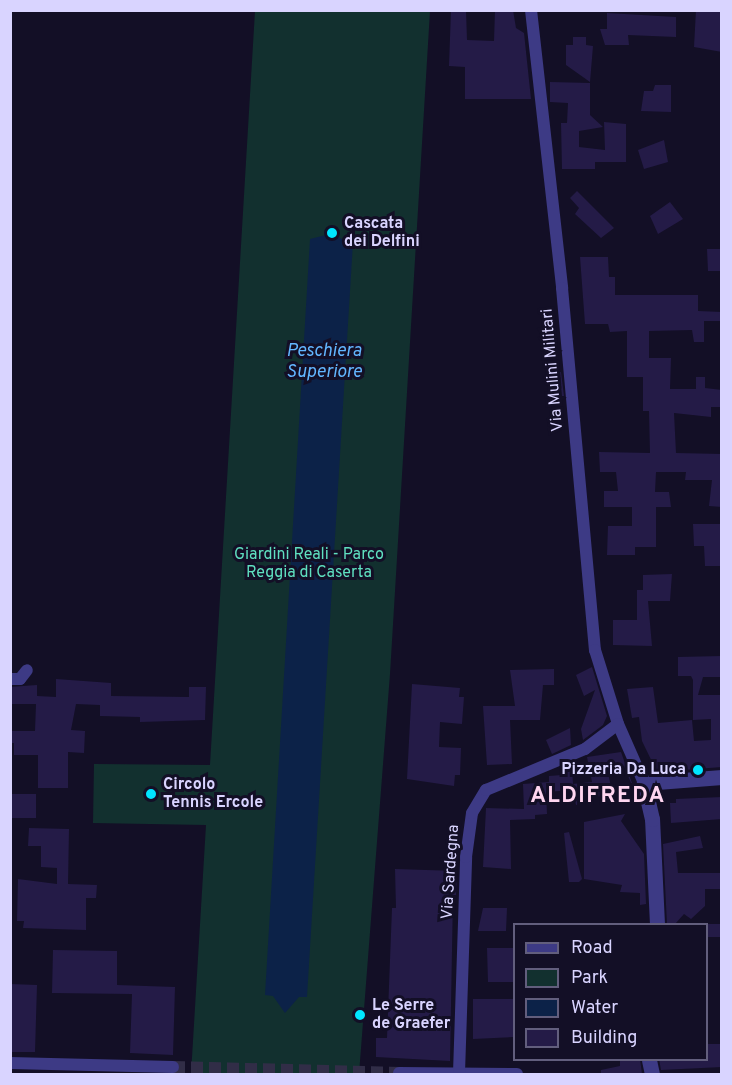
<!DOCTYPE html>
<style>
body{margin:0}
#map{position:relative;width:732px;height:1085px;overflow:hidden;background:#130f26;font-family:Overpass,sans-serif}
div>[style]{position:absolute}
[style*='--x']{left:calc(var(--x)*1px);top:calc(var(--y)*1px);width:calc(var(--w)*1px);rotate:calc(var(--a)*1deg)}
.green>*{inset:0;background:#12302f}
.water>*{inset:0;background:#0c2248}
.building>*{inset:0;background:#241b47}
.minor-tunnel>*{height:12px;margin-top:-6px;transform-origin:0;background:repeating-linear-gradient(90deg,#312d47 0 12px,transparent 0 18px)}
.minor>*{height:12px;margin:-6px;padding:0 6px;transform-origin:6px;border-radius:6px;background:#3d3a85}
.tertiary>*{height:15px;margin:-7.5px;padding:0 7.5px;transform-origin:7.5px;border-radius:7.5px;background:#3d3a85}
.dots>*{width:16px;height:16px;translate:-50% -50%;box-sizing:border-box;border:3px solid #130f26;border-radius:50%}
span{translate:-50% -50%;white-space:nowrap;text-align:center;line-height:1.15;-webkit-text-stroke:6px #130f26;paint-order:stroke}
.poi-label{font-size:16px;color:#d9d4ff;font-weight:700}
.left{translate:0 -50%;text-align:left}
.right{translate:-100% -50%;text-align:right}
.street-label{font-size:16px;color:#d9d4ff}
.park-label{font-size:16px;color:#5fe0c0}
.water-label{font-size:18px;color:#62b6ff;font-style:italic}
.district-label{font-size:22px;color:#ffd6f0;font-weight:700;letter-spacing:1.5px}
.frame{position:absolute;inset:0;border:12px solid #d9d4ff;pointer-events:none}
.legend{position:absolute;left:513px;top:923px;width:195px;height:138px;box-sizing:border-box;background:#130f26;border:2px solid #625e7d;margin:0;padding:8px 10px;list-style:none;font-size:18px;color:#d9d4ff}
.legend li{display:flex;align-items:center;gap:12px;height:30px}
.legend b{width:30px;border:2px solid #625e7d}
</style>
<div id="map">
<div class="green">
<i style="clip-path:polygon(255px 11px,430px 11px,390px 674px,359px 1074px,191px 1074px,206px 825px,93px 823px,94px 764px,210px 765px)"></i>
</div>
<div class="water">
<i style="clip-path:polygon(334px 233px,344px 241px,353px 242px,307px 997px,299px 997px,285px 1013px,273px 996px,265px 995px,310px 239px)"></i>
</div>
<div class="building">
<i style="clip-path:polygon(451px 10px,466px 10px,467px 40px,494px 41px,495px 10px,513px 10px,516px 28px,524px 33px,531px 99px,465px 99px,465px 67px,449px 66px)"></i>
<i style="clip-path:polygon(696px 10px,722px 10px,722px 52px,694px 47px)"></i>
<i style="clip-path:polygon(607px 13px,676px 17px,676px 37px,628px 35px,629px 45px,605px 45px,600px 29px,607px 29px)"></i>
<i style="clip-path:polygon(573px 37px,586px 37px,586px 45px,593px 46px,590px 82px,566px 65px,566px 45px,573px 45px)"></i>
<i style="clip-path:polygon(550px 82px,590px 83px,590px 115px,603px 127px,579px 131px,579px 147px,605px 150px,604px 122px,626px 124px,626px 162px,595px 162px,595px 169px,562px 169px,561px 123px,567px 123px,568px 103px,550px 102px)"></i>
<i style="clip-path:polygon(655px 85px,671px 85px,671px 112px,641px 111px,644px 91px,653px 91px)"></i>
<i style="clip-path:polygon(664px 140px,668px 162px,644px 169px,638px 150px)"></i>
<i style="clip-path:polygon(577px 191px,614px 228px,601px 238px,575px 214px,579px 208px,570px 198px)"></i>
<i style="clip-path:polygon(670px 202px,683px 219px,658px 234px,650px 216px)"></i>
<i style="clip-path:polygon(707px 249px,722px 249px,722px 271px,708px 271px)"></i>
<i style="clip-path:polygon(580px 257px,608px 257px,609px 277px,615px 277px,615px 295px,698px 295px,698px 311px,722px 312px,722px 321px,704px 321px,704px 342px,694px 342px,692px 330px,649px 331px,649px 358px,671px 358px,670px 389px,696px 389px,696px 377px,705px 377px,705px 388px,722px 390px,722px 407px,711px 407px,711px 417px,674px 413px,676px 453px,722px 454px,722px 507px,709px 506px,712px 480px,685px 480px,686px 472px,656px 472px,655px 492px,669px 492px,671px 507px,656px 507px,656px 547px,635px 547px,635px 555px,607px 555px,608px 526px,632px 526px,632px 507px,604px 507px,604px 491px,618px 491px,616px 472px,600px 472px,599px 452px,650px 453px,649px 411px,643px 411px,643px 377px,627px 377px,627px 331px,610px 332px,608px 324px,585px 324px)"></i>
<i style="clip-path:polygon(561px 372px,564px 396px,552px 397px,551px 373px)"></i>
<i style="clip-path:polygon(693px 524px,722px 524px,722px 566px,705px 566px,704px 546px,694px 546px)"></i>
<i style="clip-path:polygon(672px 574px,670px 601px,648px 601px,652px 646px,613px 645px,613px 620px,637px 620px,637px 590px,643px 590px,643px 575px)"></i>
<i style="clip-path:polygon(722px 656px,722px 677px,703px 677px,698px 695px,722px 695px,722px 767px,657px 772px,642px 741px,639px 717px,632px 718px,627px 689px,653px 687px,658px 723px,692px 720px,694px 741px,711px 740px,711px 719px,693px 720px,693px 680px,691px 676px,678px 676px,678px 657px)"></i>
<i style="clip-path:polygon(592px 667px,607px 716px,603px 725px,583px 740px,581px 729px,595px 690px,584px 696px,576px 675px)"></i>
<i style="clip-path:polygon(554px 669px,554px 685px,543px 685px,540px 720px,510px 720px,512px 764px,487px 765px,483px 706px,515px 706px,510px 670px)"></i>
<i style="clip-path:polygon(56px 679px,111px 683px,111px 696px,189px 697px,189px 687px,206px 687px,205px 720px,140px 722px,140px 717px,100px 716px,100px 705px,76px 704px,71px 730px,85px 731px,84px 753px,68px 752px,68px 788px,38px 788px,38px 755px,14px 755px,14px 743px,10px 743px,10px 731px,35px 731px,36px 704px,10px 704px,10px 687px,37px 685px,37px 696px,56px 697px)"></i>
<i style="clip-path:polygon(412px 684px,460px 688px,459px 697px,464px 697px,462px 724px,440px 722px,439px 747px,461px 748px,460px 775px,455px 775px,454px 786px,407px 779px)"></i>
<i style="clip-path:polygon(570px 728px,571px 745px,552px 754px,546px 740px)"></i>
<i style="clip-path:polygon(621px 752px,638px 800px,624px 766px,607px 769px,613px 795px,586px 798px,587px 804px,576px 805px,573px 790px,546px 792px,547px 814px,535px 815px,535px 819px,510px 820px,511px 869px,483px 867px,486px 808px,524px 809px,523px 784px,549px 782px,549px 776px,562px 775px,562px 770px,572px 769px,573px 784px,592px 782px,587px 757px)"></i>
<i style="clip-path:polygon(11px 794px,36px 794px,36px 818px,10px 818px)"></i>
<i style="clip-path:polygon(722px 797px,722px 819px,671px 823px,670px 803px,676px 803px,676px 799px)"></i>
<i style="clip-path:polygon(625px 814px,621px 821px,644px 854px,646px 904px,640px 905px,640px 893px,620px 892px,622px 885px,584px 879px,584px 822px)"></i>
<i style="clip-path:polygon(29px 828px,69px 829px,68px 884px,97px 885px,96px 898px,86px 898px,86px 930px,23px 928px,24px 921px,17px 921px,18px 879px,57px 884px,57px 868px,41px 867px,41px 846px,28px 846px)"></i>
<i style="clip-path:polygon(569px 832px,582px 879px,579px 882px,569px 882px,564px 833px)"></i>
<i style="clip-path:polygon(700px 836px,703px 848px,676px 852px,678px 873px,722px 873px,722px 889px,705px 889px,705px 906px,691px 919px,684px 914px,675px 924px,667px 924px,663px 844px)"></i>
<i style="clip-path:polygon(395px 869px,457px 871px,456px 895px,453px 895px,450px 1061px,376px 1057px,376px 1038px,387px 1038px,392px 908px,396px 908px)"></i>
<i style="clip-path:polygon(483px 908px,507px 908px,506px 931px,478px 931px)"></i>
<i style="clip-path:polygon(707px 924px,722px 924px,722px 937px,708px 937px)"></i>
<i style="clip-path:polygon(487px 948px,514px 948px,514px 982px,488px 982px)"></i>
<i style="clip-path:polygon(53px 950px,117px 951px,117px 985px,175px 987px,173px 1055px,130px 1053px,132px 994px,52px 993px)"></i>
<i style="clip-path:polygon(10px 984px,37px 985px,35px 1052px,10px 1052px)"></i>
<i style="clip-path:polygon(473px 999px,514px 999px,514px 1037px,473px 1039px)"></i>
<i style="clip-path:polygon(706px 1044px,722px 1044px,722px 1067px,661px 1070px,659px 1059px,706px 1059px)"></i>
<i style="clip-path:polygon(620px 1059px,640px 1059px,642px 1074px,601px 1074px,601px 1070px,620px 1066px)"></i>
</div>
<div class="minor-tunnel">
<i style="--x:173;--y:1067;--w:226;--a:1.5"></i>
</div>
<div class="minor">
<i style="--x:531;--y:10;--w:280;--a:83.6"></i>
<i style="--x:562;--y:288;--w:364;--a:84.8"></i>
<i style="--x:595;--y:650;--w:77;--a:72.7"></i>
<i style="--x:618;--y:724;--w:64;--a:66.2"></i>
<i style="--x:10;--y:679;--w:10;--a:0"></i>
<i style="--x:20;--y:679;--w:11;--a:-52"></i>
<i style="--x:10;--y:1063;--w:163;--a:1.4"></i>
<i style="--x:399;--y:1073;--w:118;--a:0.5"></i>
<i style="--x:459;--y:1073;--w:216;--a:-88.1"></i>
<i style="--x:466;--y:857;--w:44;--a:-82.2"></i>
<i style="--x:472;--y:813;--w:27;--a:-59"></i>
<i style="--x:486;--y:790;--w:107;--a:-22.5"></i>
<i style="--x:585;--y:749;--w:41;--a:-37.1"></i>
</div>
<div class="tertiary">
<i style="--x:657;--y:924;--w:105;--a:-92.7"></i>
<i style="--x:652;--y:819;--w:37;--a:-103"></i>
<i style="--x:644;--y:783;--w:78;--a:-4.4"></i>
<i style="--x:649;--y:1060;--w:14;--a:78"></i>
</div>
<div class="dots">
<i style="left:332px;top:233px;background:#00e5ff"></i>
<i style="left:698px;top:770px;background:#00e5ff"></i>
<i style="left:151px;top:794px;background:#00e5ff"></i>
<i style="left:360px;top:1015px;background:#00e5ff"></i>
</div>
<div class="poi-label">
<span class="left" style="left:344px;top:233px">Cascata<br>dei Delfini</span>
<span class="right" style="left:686px;top:770px">Pizzeria Da Luca</span>
<span class="left" style="left:163px;top:794px">Circolo<br>Tennis Ercole</span>
<span class="left" style="left:372px;top:1015px">Le Serre<br>de Graefer</span>
</div>
<div class="street-label">
<span style="left:553px;top:370px;rotate:-95deg">Via Mulini Militari</span>
<span style="left:451px;top:872px;rotate:-86deg">Via Sardegna</span>
</div>
<div class="park-label">
<span style="left:309px;top:564px">Giardini Reali - Parco<br>Reggia di Caserta</span>
</div>
<div class="water-label">
<span style="left:324px;top:363px">Peschiera<br>Superiore</span>
</div>
<div class="district-label">
<span style="left:598px;top:797px">ALDIFREDA</span>
</div>
<div class="frame"></div>
<ul class="legend">
<li><b style="height:8px;background:#3d3a85"></b>Road</li>
<li><b style="height:16px;background:#12302f"></b>Park</li>
<li><b style="height:16px;background:#0c2248"></b>Water</li>
<li><b style="height:16px;background:#241b47"></b>Building</li>
</ul>
</div>
